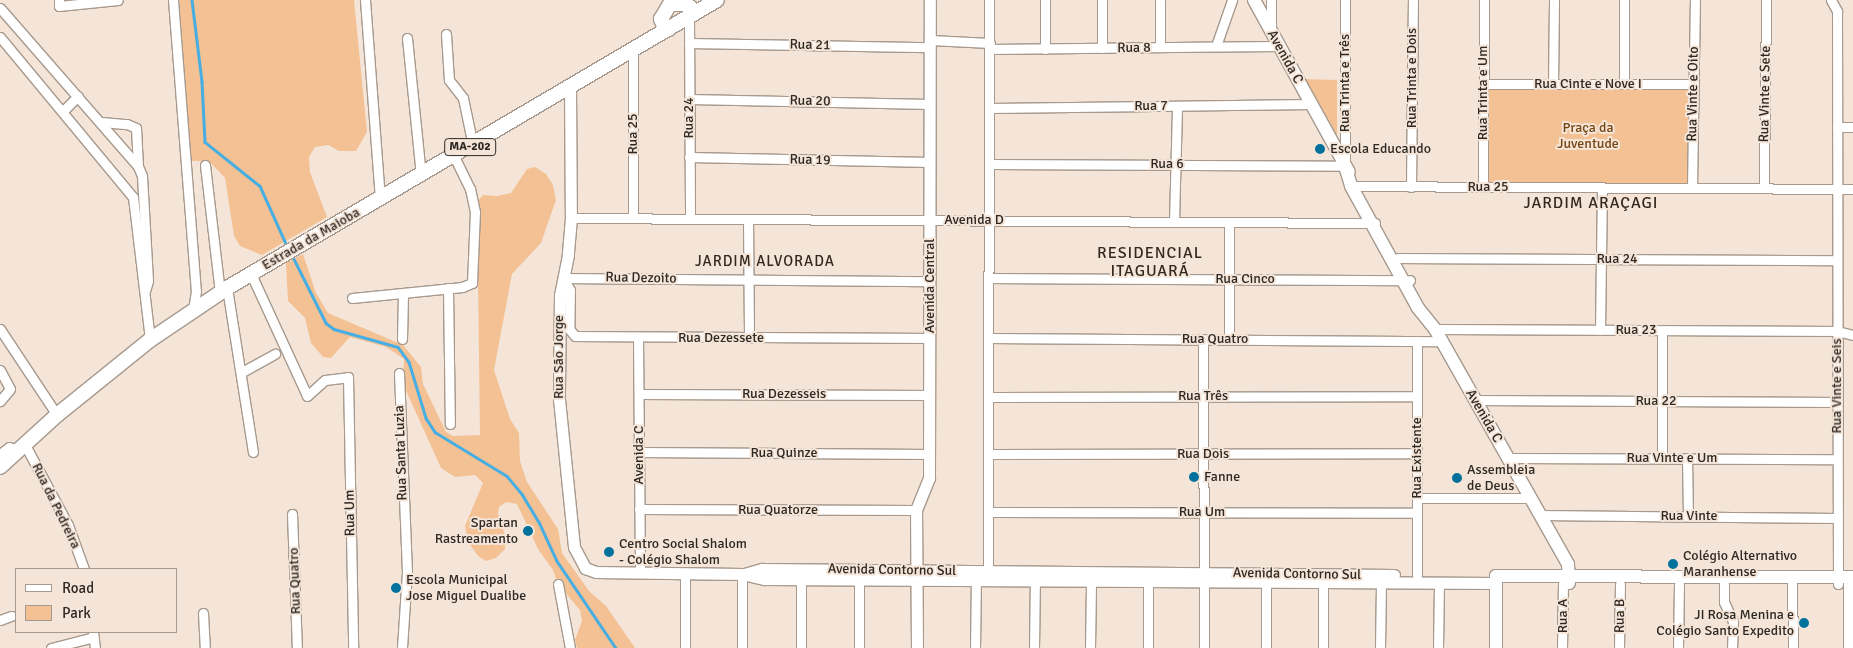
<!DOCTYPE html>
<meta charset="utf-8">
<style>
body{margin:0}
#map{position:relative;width:1853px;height:648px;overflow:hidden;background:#f4e5d8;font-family:Signika,sans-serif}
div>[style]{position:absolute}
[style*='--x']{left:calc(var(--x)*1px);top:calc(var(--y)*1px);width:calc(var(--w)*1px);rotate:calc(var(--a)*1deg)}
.green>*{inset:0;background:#f4c194}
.stream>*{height:2.5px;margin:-1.25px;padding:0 1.25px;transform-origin:1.25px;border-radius:1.25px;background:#46aee2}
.roads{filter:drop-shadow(1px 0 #a7998d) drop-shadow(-1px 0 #a7998d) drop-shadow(0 1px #a7998d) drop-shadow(0 -1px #a7998d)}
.minor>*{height:9px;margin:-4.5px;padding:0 4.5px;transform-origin:4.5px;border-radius:4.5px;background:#fff}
.tertiary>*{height:11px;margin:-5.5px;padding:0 5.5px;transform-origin:5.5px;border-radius:5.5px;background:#fff}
.secondary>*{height:12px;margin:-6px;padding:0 6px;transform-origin:6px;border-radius:6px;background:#fff}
.primary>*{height:14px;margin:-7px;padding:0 7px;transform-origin:7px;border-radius:7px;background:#fff}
.dots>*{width:14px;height:14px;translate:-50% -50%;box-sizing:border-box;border:2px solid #f4e5d8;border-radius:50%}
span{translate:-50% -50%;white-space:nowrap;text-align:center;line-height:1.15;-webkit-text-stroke:4px #f4e5d8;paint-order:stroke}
.shield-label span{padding:1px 4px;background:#f4e5d8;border:1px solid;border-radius:4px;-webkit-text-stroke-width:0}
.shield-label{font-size:12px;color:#2f2924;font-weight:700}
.street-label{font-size:14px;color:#2f2924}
.park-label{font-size:14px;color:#764612}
.poi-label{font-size:14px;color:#2f2924}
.left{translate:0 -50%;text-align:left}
.right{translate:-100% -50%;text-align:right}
.neighbourhood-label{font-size:15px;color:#33281e;letter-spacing:1px}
.quarter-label{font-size:16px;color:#33281e;letter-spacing:1px}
.legend{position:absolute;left:15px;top:568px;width:162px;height:65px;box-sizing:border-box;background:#f4e5d8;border:1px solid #a59a90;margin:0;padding:6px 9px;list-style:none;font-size:15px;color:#2f2924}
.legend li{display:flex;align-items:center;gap:10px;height:25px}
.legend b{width:25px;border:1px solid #a59a90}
</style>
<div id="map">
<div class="green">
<i style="clip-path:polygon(179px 0,354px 0,367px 132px,356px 151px,339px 151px,328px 145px,315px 147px,309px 157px,310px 172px,327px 217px,262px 255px,240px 246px,234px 236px,225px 178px,209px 161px,191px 161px)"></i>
<i style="clip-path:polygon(1303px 79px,1337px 80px,1337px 141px)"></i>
<i style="clip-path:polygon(1483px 84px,1694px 84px,1692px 188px,1483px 187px)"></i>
<i style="clip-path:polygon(535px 167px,546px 174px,553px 185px,556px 200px,541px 243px,512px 274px,494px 370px,510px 419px,519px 433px,520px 461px,527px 482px,558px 529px,562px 553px,589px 591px,606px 606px,635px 648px,577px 648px,575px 640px,582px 621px,580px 610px,558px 584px,553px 570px,538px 549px,517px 504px,506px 502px,499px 507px,498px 514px,506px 538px,505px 549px,496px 558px,486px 561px,478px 556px,468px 542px,465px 526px,483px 483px,475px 475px,455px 477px,441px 468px,403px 384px,404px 359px,386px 347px,350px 337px,331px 358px,323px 357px,311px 343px,305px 318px,288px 301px,286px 263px,303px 254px,316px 293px,328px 313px,403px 345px,421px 367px,423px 384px,446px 432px,453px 436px,480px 435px,477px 202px,483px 195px,497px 196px,511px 193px,527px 169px)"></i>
</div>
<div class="stream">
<i style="--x:192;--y:0;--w:83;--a:83"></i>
<i style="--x:202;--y:82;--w:60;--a:87.1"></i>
<i style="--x:205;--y:142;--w:70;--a:38.7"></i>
<i style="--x:260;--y:186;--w:68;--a:65.7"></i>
<i style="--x:292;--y:255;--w:76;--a:63.4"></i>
<i style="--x:326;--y:323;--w:10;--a:37"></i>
<i style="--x:334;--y:329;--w:66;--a:15.7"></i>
<i style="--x:398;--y:347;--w:19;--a:54"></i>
<i style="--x:409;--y:362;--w:59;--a:73.1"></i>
<i style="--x:426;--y:418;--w:17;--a:57"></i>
<i style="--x:435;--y:432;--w:84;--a:31.4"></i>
<i style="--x:507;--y:476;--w:23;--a:50"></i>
<i style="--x:522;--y:494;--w:33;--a:59"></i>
<i style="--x:539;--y:522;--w:43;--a:65.2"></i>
<i style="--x:557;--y:561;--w:105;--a:55.9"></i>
</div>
<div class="roads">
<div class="minor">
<i style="--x:59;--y:0;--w:6;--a:90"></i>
<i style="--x:59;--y:6;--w:59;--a:-5.8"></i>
<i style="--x:173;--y:0;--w:292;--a:85.5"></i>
<i style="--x:196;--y:291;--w:20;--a:99"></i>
<i style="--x:365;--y:0;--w:200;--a:85.7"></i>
<i style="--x:1102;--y:0;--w:48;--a:90"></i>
<i style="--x:1160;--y:0;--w:47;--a:90"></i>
<i style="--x:1624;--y:0;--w:84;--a:90"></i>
<i style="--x:1831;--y:0;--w:13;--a:61"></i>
<i style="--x:1837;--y:11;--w:573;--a:89.9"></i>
<i style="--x:0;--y:8;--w:210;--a:48.9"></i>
<i style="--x:138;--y:166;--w:11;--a:68"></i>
<i style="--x:142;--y:176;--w:105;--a:86.7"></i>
<i style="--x:148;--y:281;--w:10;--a:107"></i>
<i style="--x:689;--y:17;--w:202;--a:89.7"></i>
<i style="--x:1271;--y:28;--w:28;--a:-90"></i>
<i style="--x:446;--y:34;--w:46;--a:86.3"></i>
<i style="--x:449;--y:80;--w:23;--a:52"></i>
<i style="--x:463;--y:98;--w:49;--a:78.2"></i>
<i style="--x:0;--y:37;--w:208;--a:50.3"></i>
<i style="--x:133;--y:197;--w:144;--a:83.2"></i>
<i style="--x:407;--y:38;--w:139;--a:84.2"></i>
<i style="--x:930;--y:40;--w:60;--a:2.9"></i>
<i style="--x:689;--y:43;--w:241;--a:1"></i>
<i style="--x:1216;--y:46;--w:49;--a:-70.8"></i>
<i style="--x:990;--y:49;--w:289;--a:-0.6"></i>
<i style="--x:1045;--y:49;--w:49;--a:-90"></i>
<i style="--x:1483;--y:84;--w:211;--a:0"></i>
<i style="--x:1553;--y:84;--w:84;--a:-89.3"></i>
<i style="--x:689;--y:99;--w:241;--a:1.2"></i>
<i style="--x:990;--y:108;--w:322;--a:-0.7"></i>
<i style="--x:63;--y:111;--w:21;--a:-45"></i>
<i style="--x:102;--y:122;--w:25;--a:5"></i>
<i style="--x:127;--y:124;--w:10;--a:24"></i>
<i style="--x:136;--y:128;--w:38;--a:87"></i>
<i style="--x:1837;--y:127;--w:16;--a:0"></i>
<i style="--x:689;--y:157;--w:241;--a:1.2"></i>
<i style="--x:989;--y:164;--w:356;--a:0.3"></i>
<i style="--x:1345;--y:166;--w:166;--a:-90"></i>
<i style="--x:205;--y:165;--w:128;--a:83.3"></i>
<i style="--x:1351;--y:186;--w:502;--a:0.34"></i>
<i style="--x:1411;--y:187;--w:187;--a:-89.4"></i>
<i style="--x:1483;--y:187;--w:187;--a:-89.7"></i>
<i style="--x:1692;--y:188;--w:188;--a:-89.1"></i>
<i style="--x:1764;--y:188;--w:188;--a:-89.4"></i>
<i style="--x:571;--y:218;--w:804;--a:0.36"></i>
<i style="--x:633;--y:218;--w:168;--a:-90"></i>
<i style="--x:748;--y:219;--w:119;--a:89.5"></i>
<i style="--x:1174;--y:222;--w:116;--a:-88.5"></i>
<i style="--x:1229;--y:222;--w:118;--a:90"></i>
<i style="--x:1398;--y:258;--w:438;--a:0.3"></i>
<i style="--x:251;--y:274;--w:134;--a:65.3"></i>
<i style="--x:307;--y:396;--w:24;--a:-42"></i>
<i style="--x:325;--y:380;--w:23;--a:-7"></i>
<i style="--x:348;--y:377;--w:271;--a:88.9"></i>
<i style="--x:563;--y:278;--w:14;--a:60"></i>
<i style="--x:570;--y:290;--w:39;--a:91"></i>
<i style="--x:569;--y:329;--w:9;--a:49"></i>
<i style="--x:575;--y:336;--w:354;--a:0.3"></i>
<i style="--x:563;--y:278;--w:367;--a:0.5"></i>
<i style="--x:989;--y:278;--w:421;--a:0.3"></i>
<i style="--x:227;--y:288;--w:166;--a:81"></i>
<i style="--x:448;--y:288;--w:136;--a:89.2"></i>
<i style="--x:352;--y:298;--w:111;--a:-5.7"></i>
<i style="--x:462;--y:287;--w:11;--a:-22"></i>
<i style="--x:472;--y:283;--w:71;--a:-87.6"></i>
<i style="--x:475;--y:212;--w:24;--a:-102"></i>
<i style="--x:470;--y:189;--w:37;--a:-116"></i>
<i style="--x:0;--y:329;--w:103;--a:56.5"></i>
<i style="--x:1435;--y:329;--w:402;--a:0.3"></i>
<i style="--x:1837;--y:331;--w:16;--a:14"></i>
<i style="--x:1600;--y:330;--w:143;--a:-89.2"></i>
<i style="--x:1662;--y:331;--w:127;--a:90"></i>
<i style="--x:638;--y:338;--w:235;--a:89.5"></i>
<i style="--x:989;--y:338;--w:453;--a:0.4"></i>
<i style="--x:402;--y:339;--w:45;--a:-88.7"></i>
<i style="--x:1203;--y:339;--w:309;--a:89.8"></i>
<i style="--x:0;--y:370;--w:21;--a:62"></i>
<i style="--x:10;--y:389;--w:16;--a:130"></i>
<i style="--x:242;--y:372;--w:38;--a:-29"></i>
<i style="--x:399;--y:373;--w:199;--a:87.7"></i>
<i style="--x:407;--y:572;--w:76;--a:93.8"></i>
<i style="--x:639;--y:394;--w:290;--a:0.2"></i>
<i style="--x:988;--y:397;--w:429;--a:-0.1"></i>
<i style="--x:1475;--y:400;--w:362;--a:0.3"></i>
<i style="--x:24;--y:443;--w:93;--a:61.8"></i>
<i style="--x:68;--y:525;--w:47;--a:70"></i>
<i style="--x:639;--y:452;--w:290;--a:0.4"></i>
<i style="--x:0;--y:454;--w:11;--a:-38"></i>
<i style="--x:9;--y:447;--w:9;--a:21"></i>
<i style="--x:988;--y:454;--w:429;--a:-0.1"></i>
<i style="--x:1508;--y:458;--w:329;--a:0.2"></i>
<i style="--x:1687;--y:458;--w:58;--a:89"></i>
<i style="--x:1417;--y:498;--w:113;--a:0"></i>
<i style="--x:639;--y:509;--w:277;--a:0.2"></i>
<i style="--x:988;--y:512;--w:429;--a:0.1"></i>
<i style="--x:292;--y:514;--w:134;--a:87.9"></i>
<i style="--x:1540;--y:515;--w:297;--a:0.6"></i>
<i style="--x:988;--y:571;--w:571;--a:-89.9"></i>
<i style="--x:1417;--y:575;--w:234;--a:-90"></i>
<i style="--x:1848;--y:577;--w:71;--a:90"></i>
<i style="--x:558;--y:584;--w:65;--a:79.4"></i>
<i style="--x:1724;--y:584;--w:18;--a:90"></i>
<i style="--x:1724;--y:602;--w:21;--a:65"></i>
<i style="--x:1733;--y:621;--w:27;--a:92"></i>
<i style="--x:1792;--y:584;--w:64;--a:89.1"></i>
<i style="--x:203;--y:613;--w:35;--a:87"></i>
<i style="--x:0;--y:620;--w:12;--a:-20"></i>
<i style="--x:93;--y:632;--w:16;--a:83"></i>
<i style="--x:51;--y:648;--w:44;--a:-14.3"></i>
<i style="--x:685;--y:648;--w:75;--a:-90"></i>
<i style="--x:742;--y:648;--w:74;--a:-90"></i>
<i style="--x:801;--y:648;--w:69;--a:-90"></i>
<i style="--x:859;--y:648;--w:69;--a:-90"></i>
<i style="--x:975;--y:648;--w:68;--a:-89.2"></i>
<i style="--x:1034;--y:648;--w:68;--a:-89.2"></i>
<i style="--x:1090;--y:648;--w:67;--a:-89.1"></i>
<i style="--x:1148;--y:648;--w:67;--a:-90"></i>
<i style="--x:1266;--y:648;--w:66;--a:-90"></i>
<i style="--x:1323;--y:648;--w:66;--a:-90"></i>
<i style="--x:1380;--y:648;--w:66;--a:-89.1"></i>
<i style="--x:1438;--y:648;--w:65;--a:-89.1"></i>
<i style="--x:1562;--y:648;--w:65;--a:-89.1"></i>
<i style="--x:1619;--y:648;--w:64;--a:-89.1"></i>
<i style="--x:1678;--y:648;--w:64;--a:-89.1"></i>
</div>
<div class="tertiary">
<i style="--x:570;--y:87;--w:131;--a:89.6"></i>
<i style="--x:571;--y:218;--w:37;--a:95"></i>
<i style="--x:568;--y:255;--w:41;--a:101.3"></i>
<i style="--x:560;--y:295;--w:104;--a:90.6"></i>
<i style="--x:559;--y:399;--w:149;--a:84.2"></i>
<i style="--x:574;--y:547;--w:24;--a:62"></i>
<i style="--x:585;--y:568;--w:12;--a:20"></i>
<i style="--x:596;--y:572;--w:146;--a:0.8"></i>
<i style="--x:742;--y:574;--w:23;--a:13"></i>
<i style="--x:764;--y:579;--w:732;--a:0.31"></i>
<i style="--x:744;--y:574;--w:19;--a:-16"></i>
<i style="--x:762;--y:569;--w:632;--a:0.54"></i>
<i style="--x:917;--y:648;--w:138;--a:-90.4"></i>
<i style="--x:916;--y:510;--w:35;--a:-68"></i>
<i style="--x:929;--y:478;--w:478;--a:-89.9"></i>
</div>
<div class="secondary">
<i style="--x:1254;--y:0;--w:196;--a:61.1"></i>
<i style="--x:1345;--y:166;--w:21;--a:73"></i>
<i style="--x:1351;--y:186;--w:139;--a:61.2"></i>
<i style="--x:1418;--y:308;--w:27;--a:51"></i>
<i style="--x:1435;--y:329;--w:270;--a:60.5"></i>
<i style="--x:1568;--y:564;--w:19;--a:87"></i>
<i style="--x:1496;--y:648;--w:72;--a:-90"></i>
<i style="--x:1496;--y:576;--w:357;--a:0.2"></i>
</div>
<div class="primary">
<i style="--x:669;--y:29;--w:6;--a:-149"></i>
<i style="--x:664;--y:26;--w:8;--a:-113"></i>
<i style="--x:661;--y:19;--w:17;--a:-59"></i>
<i style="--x:670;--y:4;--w:16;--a:0"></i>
<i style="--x:686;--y:4;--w:6;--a:39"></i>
<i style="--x:691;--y:8;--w:7;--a:82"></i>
<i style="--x:0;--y:467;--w:77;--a:-42.4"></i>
<i style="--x:57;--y:415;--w:119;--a:-38.9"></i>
<i style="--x:150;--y:340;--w:93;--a:-34"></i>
<i style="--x:227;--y:288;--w:568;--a:-30.45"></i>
</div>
</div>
<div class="dots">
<i style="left:1320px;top:149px;background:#02719c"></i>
<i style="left:1194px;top:477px;background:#02719c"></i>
<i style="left:1457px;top:478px;background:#02719c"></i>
<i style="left:528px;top:531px;background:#02719c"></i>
<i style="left:609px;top:552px;background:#02719c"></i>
<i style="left:1673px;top:564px;background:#02719c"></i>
<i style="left:396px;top:588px;background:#02719c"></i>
<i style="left:1804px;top:623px;background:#02719c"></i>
</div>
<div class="shield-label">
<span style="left:470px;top:147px">MA-202</span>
</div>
<div class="street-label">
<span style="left:810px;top:45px;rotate:1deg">Rua 21</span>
<span style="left:1134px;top:48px;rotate:-1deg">Rua 8</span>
<span style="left:1285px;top:57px;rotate:61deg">Avenida C</span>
<span style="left:1412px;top:78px;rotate:-90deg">Rua Trinta e Dois</span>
<span style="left:1345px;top:83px;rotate:-90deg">Rua Trinta e Três</span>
<span style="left:1588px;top:84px">Rua Cinte e Nove I</span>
<span style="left:1483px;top:93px;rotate:-90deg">Rua Trinta e Um</span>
<span style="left:1693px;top:94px;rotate:-89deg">Rua Vinte e Oito</span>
<span style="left:1765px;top:94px;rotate:-89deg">Rua Vinte e Sete</span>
<span style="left:810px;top:101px;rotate:1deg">Rua 20</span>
<span style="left:1151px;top:106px">Rua 7</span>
<span style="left:689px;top:118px;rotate:-90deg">Rua 24</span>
<span style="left:633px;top:134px;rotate:-90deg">Rua 25</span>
<span style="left:810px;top:160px;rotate:1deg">Rua 19</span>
<span style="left:1167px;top:164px">Rua 6</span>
<span style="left:1488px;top:187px">Rua 25</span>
<span style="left:974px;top:220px">Avenida D</span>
<span style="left:311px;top:239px;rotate:-30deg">Estrada da Maioba</span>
<span style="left:1617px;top:259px">Rua 24</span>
<span style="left:641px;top:278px;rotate:1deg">Rua Dezoito</span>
<span style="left:1245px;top:279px">Rua Cinco</span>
<span style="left:930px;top:286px;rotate:-90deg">Avenida Central</span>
<span style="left:1636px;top:330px">Rua 23</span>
<span style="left:721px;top:338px">Rua Dezessete</span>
<span style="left:1215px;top:339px">Rua Quatro</span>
<span style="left:559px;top:357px;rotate:-90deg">Rua São Jorge</span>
<span style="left:1837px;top:386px;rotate:-90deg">Rua Vinte e Seis</span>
<span style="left:784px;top:394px">Rua Dezesseis</span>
<span style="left:1203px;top:396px">Rua Três</span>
<span style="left:1656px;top:401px">Rua 22</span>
<span style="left:1484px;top:416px;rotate:60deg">Avenida C</span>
<span style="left:401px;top:453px;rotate:-92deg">Rua Santa Luzia</span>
<span style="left:784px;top:453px">Rua Quinze</span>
<span style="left:1203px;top:454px">Rua Dois</span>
<span style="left:639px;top:455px;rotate:-90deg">Avenida C</span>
<span style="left:1417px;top:458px;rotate:-90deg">Rua Existente</span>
<span style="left:1672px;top:458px">Rua Vinte e Um</span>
<span style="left:56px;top:506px;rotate:64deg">Rua da Pedreira</span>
<span style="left:778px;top:510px">Rua Quatorze</span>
<span style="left:1202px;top:512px">Rua Um</span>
<span style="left:350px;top:513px;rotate:-91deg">Rua Um</span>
<span style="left:1689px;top:516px">Rua Vinte</span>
<span style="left:892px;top:570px;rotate:1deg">Avenida Contorno Sul</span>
<span style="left:1297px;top:574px;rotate:1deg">Avenida Contorno Sul</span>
<span style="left:295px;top:581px;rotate:-92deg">Rua Quatro</span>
<span style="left:1563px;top:616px;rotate:-90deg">Rua A</span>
<span style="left:1620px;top:616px;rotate:-89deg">Rua B</span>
</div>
<div class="park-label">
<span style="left:1588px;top:136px">Praça da<br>Juventude</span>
</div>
<div class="poi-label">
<span class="left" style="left:1330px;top:149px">Escola Educando</span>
<span class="left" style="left:1467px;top:478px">Assembleia<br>de Deus</span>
<span class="left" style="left:1204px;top:477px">Fanne</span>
<span class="right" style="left:518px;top:531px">Spartan<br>Rastreamento</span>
<span class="left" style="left:619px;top:552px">Centro Social Shalom<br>- Colégio Shalom</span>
<span class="left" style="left:1683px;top:564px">Colégio Alternativo<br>Maranhense</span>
<span class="left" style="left:406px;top:588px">Escola Municipal<br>Jose Miguel Dualibe</span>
<span class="right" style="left:1794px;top:623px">JI Rosa Menina e<br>Colégio Santo Expedito</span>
</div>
<div class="neighbourhood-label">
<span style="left:765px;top:262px">JARDIM ALVORADA</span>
</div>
<div class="quarter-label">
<span style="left:1591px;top:203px">JARDIM ARAÇAGI</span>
<span style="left:1150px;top:262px">RESIDENCIAL<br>ITAGUARÁ</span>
</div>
<ul class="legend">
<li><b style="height:6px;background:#fff"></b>Road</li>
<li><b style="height:14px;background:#f4c194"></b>Park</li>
</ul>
</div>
